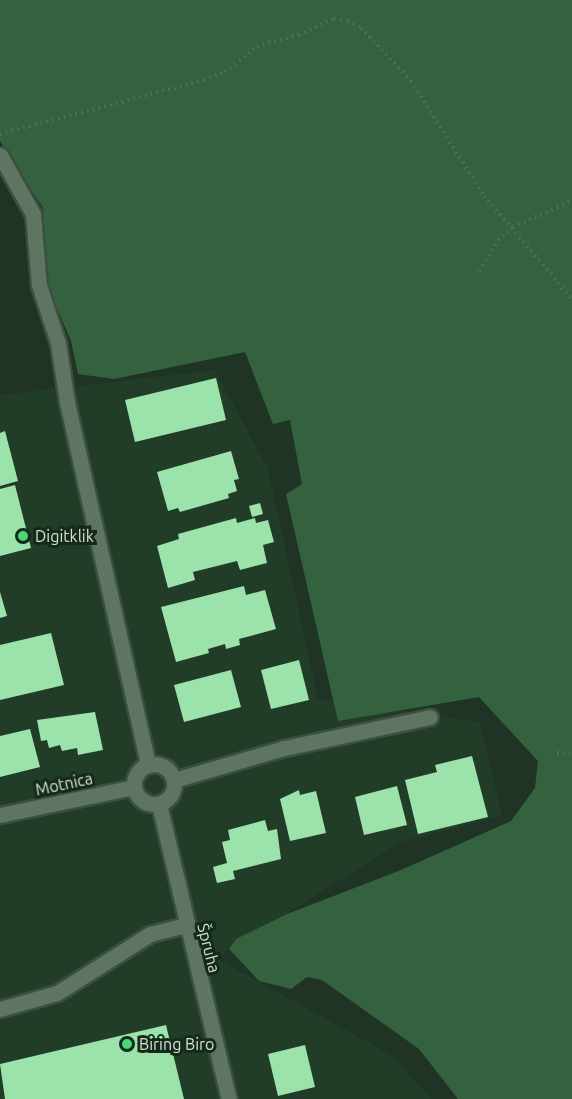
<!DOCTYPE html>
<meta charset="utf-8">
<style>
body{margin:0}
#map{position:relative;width:572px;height:1099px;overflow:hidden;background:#1f3424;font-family:Ubuntu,sans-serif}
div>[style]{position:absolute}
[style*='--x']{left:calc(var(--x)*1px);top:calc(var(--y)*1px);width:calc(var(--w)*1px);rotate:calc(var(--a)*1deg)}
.built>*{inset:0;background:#213c27}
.green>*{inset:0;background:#34623f}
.building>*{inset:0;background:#9be3ab}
.path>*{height:4px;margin-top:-2px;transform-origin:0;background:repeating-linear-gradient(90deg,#586a5c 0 1.5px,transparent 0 6px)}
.roads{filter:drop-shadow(2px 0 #3c4f41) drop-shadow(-2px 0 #3c4f41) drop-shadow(0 2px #3c4f41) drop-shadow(0 -2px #3c4f41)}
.minor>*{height:15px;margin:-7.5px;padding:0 7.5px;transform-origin:7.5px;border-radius:7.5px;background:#5e7562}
.minor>.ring{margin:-7.5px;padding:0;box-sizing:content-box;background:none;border:15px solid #5e7562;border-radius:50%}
.dots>*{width:16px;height:16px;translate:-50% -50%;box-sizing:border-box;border:3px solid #152a1a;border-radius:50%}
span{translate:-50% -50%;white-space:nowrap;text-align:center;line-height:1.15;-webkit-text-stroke:6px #152a1a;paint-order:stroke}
.poi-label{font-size:16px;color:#d4e0d6}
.left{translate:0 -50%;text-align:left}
.street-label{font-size:16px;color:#d4e0d6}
</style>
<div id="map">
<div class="built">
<i style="clip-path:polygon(215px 370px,268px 469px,318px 699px,480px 722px,502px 816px,401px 842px,216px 958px,393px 1056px,431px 1099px,0 1099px,0 395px)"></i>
</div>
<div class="green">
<i style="clip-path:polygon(0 0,572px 0,572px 1099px,458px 1099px,419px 1049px,322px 980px,307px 977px,291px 989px,259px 981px,229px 949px,236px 939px,287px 914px,401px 870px,511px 821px,535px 788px,538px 761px,479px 697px,338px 721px,286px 494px,302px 484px,290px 420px,273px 424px,245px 352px,114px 379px,78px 374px,71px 341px,48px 287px,43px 208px,0 141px)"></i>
</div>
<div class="building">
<i style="clip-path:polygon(216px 378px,226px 420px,135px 442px,125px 400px)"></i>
<i style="clip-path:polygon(5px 431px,18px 481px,0 486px,0 433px)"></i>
<i style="clip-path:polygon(231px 451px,239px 479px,234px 480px,237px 491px,228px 494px,229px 498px,180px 512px,178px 508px,168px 511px,157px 472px)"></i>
<i style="clip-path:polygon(15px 485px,31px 548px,0 556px,0 489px)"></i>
<i style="clip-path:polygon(260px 503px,263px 514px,252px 517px,249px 506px)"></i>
<i style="clip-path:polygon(236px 518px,237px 523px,255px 518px,256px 523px,268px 520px,274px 542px,263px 545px,267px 563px,240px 570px,237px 561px,193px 572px,195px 580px,168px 588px,157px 546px,179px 539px,178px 534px)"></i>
<i style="clip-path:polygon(244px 586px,246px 595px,265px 590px,276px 629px,239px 639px,240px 645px,226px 649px,225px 644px,208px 649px,209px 653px,176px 662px,161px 607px)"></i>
<i style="clip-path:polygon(0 592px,7px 616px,0 618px)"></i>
<i style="clip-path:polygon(51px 633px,64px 685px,0 700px,0 645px)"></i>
<i style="clip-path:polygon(299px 660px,309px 700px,271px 709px,261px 670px)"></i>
<i style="clip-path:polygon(231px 670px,241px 707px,184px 722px,174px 685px)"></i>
<i style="clip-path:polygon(95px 712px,103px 750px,78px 755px,77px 748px,62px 751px,60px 745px,49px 748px,47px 740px,41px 741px,37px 720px)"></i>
<i style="clip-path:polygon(30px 729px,40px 767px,0 777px,0 736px)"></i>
<i style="clip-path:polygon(472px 756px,488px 817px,418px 834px,405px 780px,437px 772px,435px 765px)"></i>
<i style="clip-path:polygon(397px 786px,407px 825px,364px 835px,355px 797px)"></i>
<i style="clip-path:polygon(299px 790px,300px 795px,316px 791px,326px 833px,290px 841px,280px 799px)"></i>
<i style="clip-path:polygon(265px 820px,268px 831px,277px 829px,281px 859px,233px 871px,235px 879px,217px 883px,213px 867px,227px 863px,222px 842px,230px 840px,228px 830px)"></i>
<i style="clip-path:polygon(166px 1025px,184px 1099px,5px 1099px,0 1064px)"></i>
<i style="clip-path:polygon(305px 1045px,315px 1087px,278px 1096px,268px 1054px)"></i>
</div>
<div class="path">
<i style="--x:0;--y:134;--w:211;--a:-14.8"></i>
<i style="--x:204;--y:80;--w:22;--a:-21"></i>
<i style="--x:225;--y:72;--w:41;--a:-39.1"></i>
<i style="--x:257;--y:46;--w:43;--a:-14.7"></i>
<i style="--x:299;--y:35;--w:38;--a:-25"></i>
<i style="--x:334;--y:19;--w:14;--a:8"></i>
<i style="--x:348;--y:21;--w:15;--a:28"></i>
<i style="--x:361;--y:28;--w:73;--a:46.7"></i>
<i style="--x:411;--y:81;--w:136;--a:57.6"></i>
<i style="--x:484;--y:196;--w:135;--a:49.5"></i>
<i style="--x:479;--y:271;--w:36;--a:-58"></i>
<i style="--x:498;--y:240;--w:20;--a:-41"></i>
<i style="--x:513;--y:227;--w:64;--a:-23.8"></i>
<i style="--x:557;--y:753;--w:15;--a:0"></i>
</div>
<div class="roads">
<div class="minor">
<i style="--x:0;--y:155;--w:68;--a:60.8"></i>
<i style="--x:33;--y:214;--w:71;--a:85.2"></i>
<i style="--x:39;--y:285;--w:61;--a:71.9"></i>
<i style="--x:58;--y:343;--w:60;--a:81.3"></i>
<i style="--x:67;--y:402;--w:372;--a:77.4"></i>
<i class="ring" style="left:134px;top:764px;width:25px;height:25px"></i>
<i style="--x:174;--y:780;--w:115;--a:-16.2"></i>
<i style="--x:284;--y:748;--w:149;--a:-12"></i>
<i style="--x:159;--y:804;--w:303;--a:76.7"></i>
<i style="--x:0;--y:815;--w:137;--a:-11.8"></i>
<i style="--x:0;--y:1009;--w:59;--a:-15.7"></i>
<i style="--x:57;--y:993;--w:110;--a:-32.4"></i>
<i style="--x:150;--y:934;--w:36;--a:-14"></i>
</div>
</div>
<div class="dots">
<i style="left:23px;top:536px;background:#4ad778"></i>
<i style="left:127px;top:1044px;background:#4ad778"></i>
</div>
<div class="poi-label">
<span class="left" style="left:35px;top:536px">Digitklik</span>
<span class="left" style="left:139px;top:1044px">Biring Biro</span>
</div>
<div class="street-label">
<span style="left:64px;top:784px;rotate:-12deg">Motnica</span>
<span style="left:209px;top:948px;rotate:76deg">Špruha</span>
</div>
</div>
